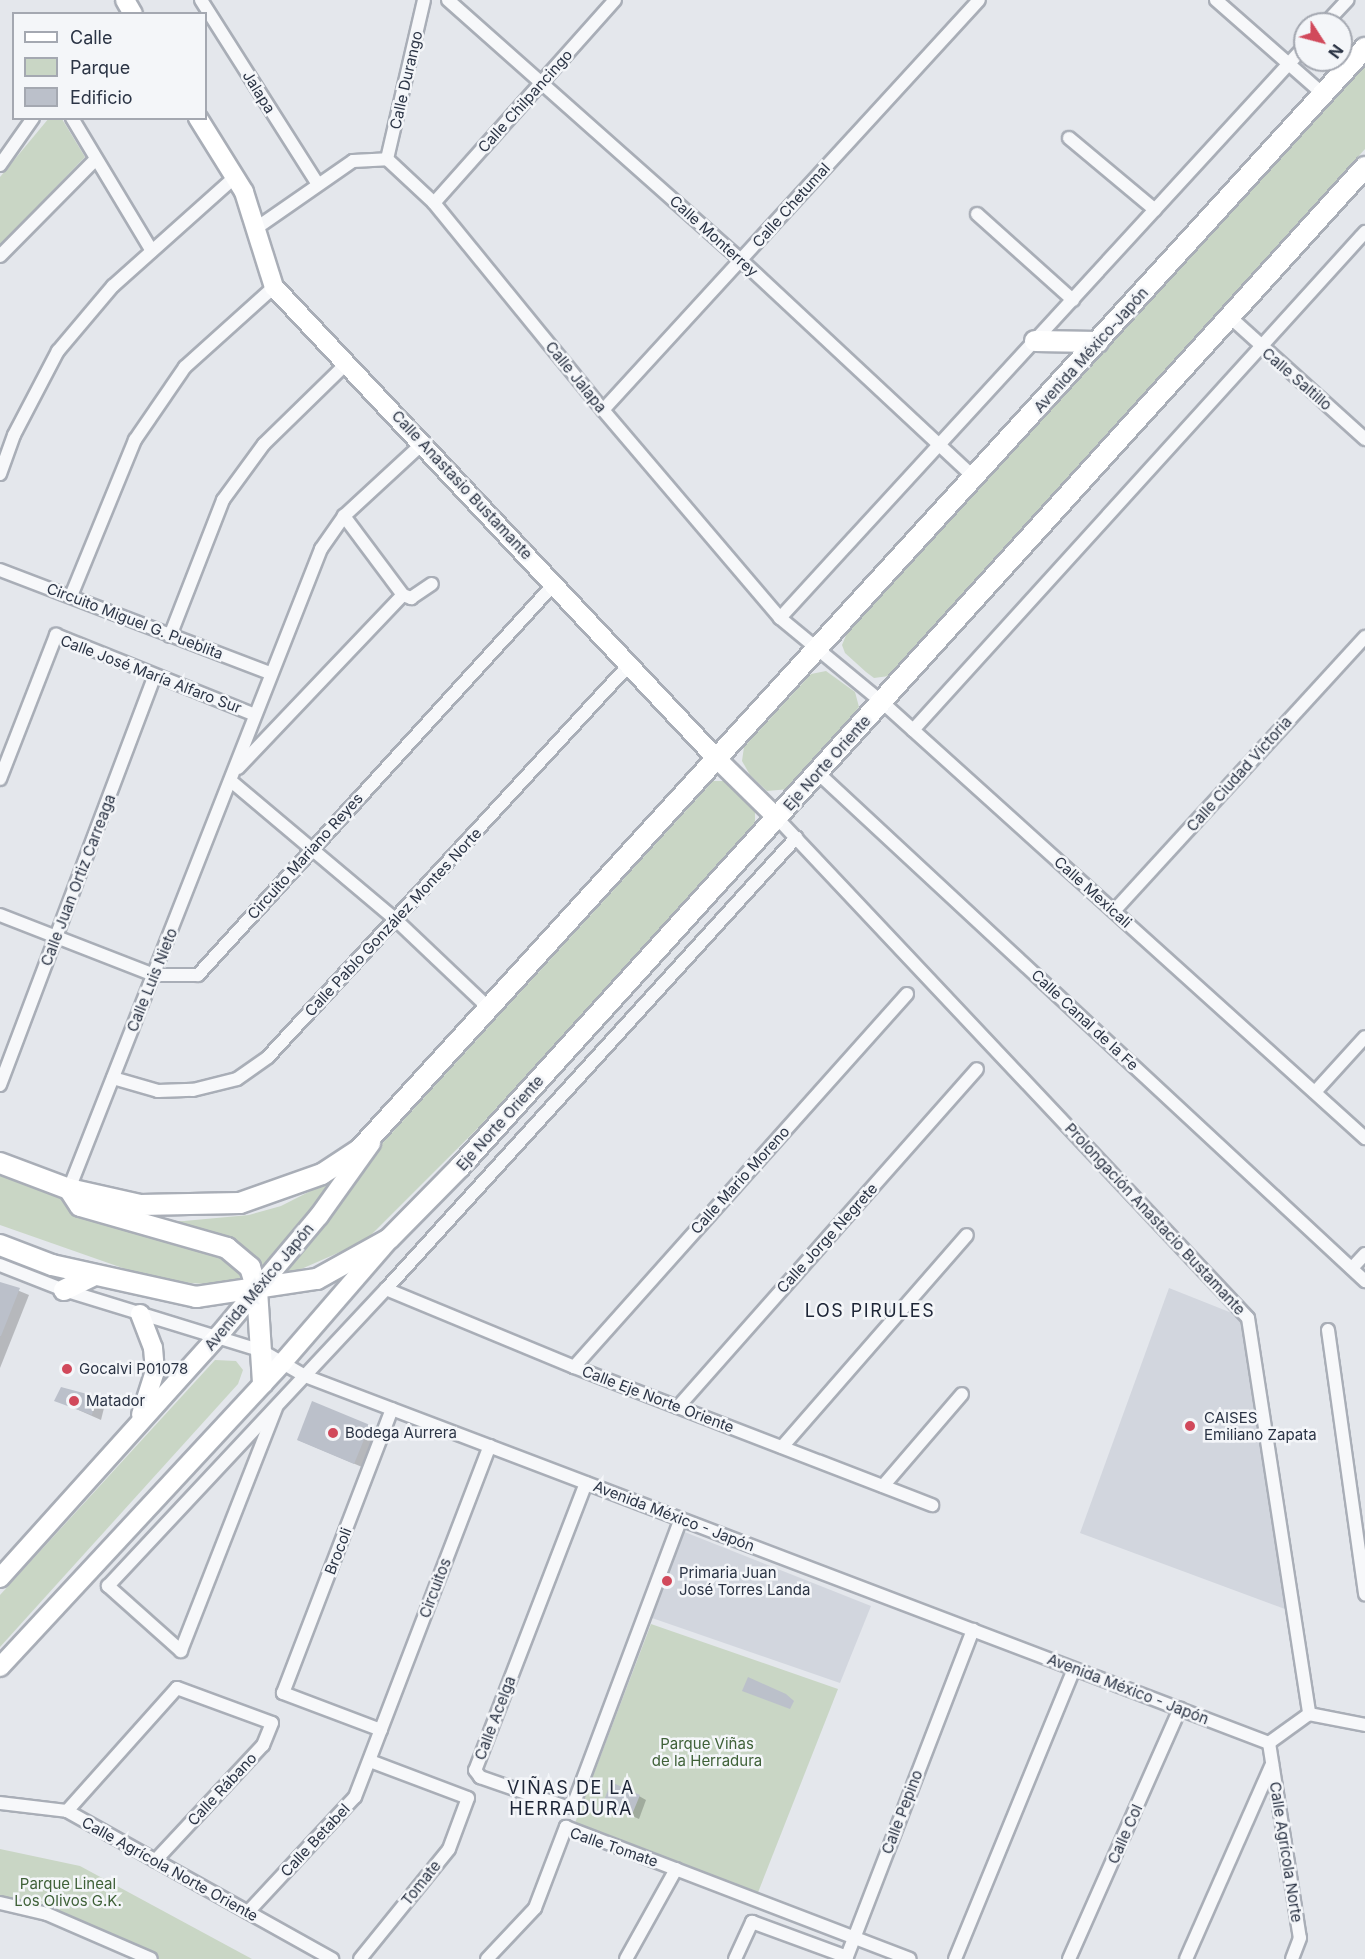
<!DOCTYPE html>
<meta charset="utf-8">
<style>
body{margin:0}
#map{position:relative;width:1365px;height:1959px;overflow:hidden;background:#e4e7ec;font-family:Inter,sans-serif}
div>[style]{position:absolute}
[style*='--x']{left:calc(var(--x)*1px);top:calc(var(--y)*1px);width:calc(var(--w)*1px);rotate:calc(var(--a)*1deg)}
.built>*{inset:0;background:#d2d6de}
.green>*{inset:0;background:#c9d6c5}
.shadow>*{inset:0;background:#0003}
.building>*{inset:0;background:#bbc0ca}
.roads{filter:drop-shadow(2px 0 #a9aeb7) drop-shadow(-2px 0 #a9aeb7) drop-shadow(0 2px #a9aeb7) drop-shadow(0 -2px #a9aeb7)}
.street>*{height:12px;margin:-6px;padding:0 6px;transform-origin:6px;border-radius:6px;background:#f7f8fa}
.secondary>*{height:18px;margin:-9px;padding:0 9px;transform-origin:9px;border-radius:9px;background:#fff}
.primary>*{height:20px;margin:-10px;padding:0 10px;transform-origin:10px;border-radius:10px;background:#fff}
.dots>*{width:16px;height:16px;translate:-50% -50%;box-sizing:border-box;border:3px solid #f4f6f9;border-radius:50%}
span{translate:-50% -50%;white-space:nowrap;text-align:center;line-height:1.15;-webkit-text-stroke:5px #f4f6f9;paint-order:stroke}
.street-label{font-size:15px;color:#2b3445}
.poi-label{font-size:15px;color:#2b3445}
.left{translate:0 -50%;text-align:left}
.park-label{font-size:15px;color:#3f6138}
.quarter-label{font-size:18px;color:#1d2536;letter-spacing:1.5px}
.legend{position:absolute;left:12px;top:12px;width:195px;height:108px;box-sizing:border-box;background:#f4f6f9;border:2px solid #a4a8b1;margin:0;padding:8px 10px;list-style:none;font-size:18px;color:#2b3445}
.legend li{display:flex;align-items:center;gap:12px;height:30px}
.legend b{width:30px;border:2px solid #a4a8b1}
.north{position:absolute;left:1293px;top:12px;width:60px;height:60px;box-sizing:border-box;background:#f4f6f9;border:2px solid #a4a8b1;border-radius:50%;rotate:126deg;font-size:16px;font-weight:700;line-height:24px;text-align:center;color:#2b3445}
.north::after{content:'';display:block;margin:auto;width:21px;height:27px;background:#d1495b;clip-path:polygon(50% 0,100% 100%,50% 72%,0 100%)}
</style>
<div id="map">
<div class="built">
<i style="clip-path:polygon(1169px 1288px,1247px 1319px,1285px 1609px,1080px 1533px)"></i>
<i style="clip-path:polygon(682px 1531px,871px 1606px,840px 1683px,652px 1618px)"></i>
</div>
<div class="green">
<i style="clip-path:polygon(1365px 65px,1365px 149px,889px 676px,874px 678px,866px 672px,845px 653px,842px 645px,847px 633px)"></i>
<i style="clip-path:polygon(49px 118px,62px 119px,85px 157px,0 245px,0 177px)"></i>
<i style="clip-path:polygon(826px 671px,855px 692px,859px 707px,789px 789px,767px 791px,750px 775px,742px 761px,744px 747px,811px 674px)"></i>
<i style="clip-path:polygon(713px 781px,727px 781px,755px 807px,755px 821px,751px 830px,478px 1128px,365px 1241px,299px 1270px,216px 1285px,180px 1282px,134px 1272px,0 1225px,0 1174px,68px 1200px,145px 1221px,184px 1221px,249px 1215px,281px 1206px,340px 1176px,379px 1147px)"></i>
<i style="clip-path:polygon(215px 1360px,236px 1361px,243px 1370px,238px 1384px,0 1647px,0 1595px)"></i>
<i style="clip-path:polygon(651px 1624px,838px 1689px,757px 1895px,575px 1823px)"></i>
<i style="clip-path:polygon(0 1849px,80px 1866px,252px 1959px,156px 1959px,0 1900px)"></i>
</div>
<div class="shadow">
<i style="clip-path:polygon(0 1283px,29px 1295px,0 1368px)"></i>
<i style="clip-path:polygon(86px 1395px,104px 1408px,101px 1420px,56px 1400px)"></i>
<i style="clip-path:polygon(369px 1427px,376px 1431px,362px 1467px,298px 1440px)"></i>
<i style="clip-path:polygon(639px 1796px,646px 1800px,639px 1819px,612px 1807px)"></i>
</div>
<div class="building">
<i style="clip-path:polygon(0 1282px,20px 1288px,1px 1336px,0 1336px)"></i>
<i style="clip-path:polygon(61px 1387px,87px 1394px,95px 1401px,92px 1415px,54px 1401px)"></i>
<i style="clip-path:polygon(312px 1401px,370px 1425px,354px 1464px,297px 1440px)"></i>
<i style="clip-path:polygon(748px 1677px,786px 1694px,794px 1701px,790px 1709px,742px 1691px)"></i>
<i style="clip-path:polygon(611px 1782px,640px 1795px,631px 1817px,603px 1803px)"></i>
</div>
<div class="roads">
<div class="street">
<i style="--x:201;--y:0;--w:217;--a:57.6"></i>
<i style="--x:448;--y:0;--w:392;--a:41.6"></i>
<i style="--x:741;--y:260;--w:320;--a:43"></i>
<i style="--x:1216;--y:0;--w:142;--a:41.3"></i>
<i style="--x:1325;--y:24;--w:33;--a:-47"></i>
<i style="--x:72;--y:118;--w:155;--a:59"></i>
<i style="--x:1069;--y:138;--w:112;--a:39.9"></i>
<i style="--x:387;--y:159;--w:163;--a:-76.9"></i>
<i style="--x:0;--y:165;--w:57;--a:-54.9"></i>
<i style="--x:434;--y:203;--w:272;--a:-48.3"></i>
<i style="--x:977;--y:214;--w:129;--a:41.9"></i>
<i style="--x:255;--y:229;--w:119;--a:-34.8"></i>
<i style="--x:353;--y:161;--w:34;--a:-3"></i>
<i style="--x:387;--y:159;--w:64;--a:43.1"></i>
<i style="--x:434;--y:203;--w:267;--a:50.8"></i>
<i style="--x:603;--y:410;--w:273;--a:49.6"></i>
<i style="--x:780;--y:618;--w:132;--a:39.5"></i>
<i style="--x:882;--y:702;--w:651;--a:42.07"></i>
<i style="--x:0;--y:256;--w:135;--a:-45.3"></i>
<i style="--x:1230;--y:317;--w:182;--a:42.1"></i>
<i style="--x:603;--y:410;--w:556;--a:-47.48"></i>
<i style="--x:0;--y:474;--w:41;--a:-70.3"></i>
<i style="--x:14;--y:435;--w:95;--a:-62.4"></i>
<i style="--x:58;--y:351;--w:85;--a:-49.8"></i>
<i style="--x:113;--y:286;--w:164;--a:-41.8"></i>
<i style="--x:0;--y:570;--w:289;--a:20.9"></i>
<i style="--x:403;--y:595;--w:9;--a:21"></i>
<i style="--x:411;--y:598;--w:25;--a:-34"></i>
<i style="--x:71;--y:596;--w:169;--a:-67.7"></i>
<i style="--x:135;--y:440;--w:88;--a:-55.6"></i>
<i style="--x:185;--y:367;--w:120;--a:-42"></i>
<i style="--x:780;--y:618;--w:776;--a:-47.45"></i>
<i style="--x:170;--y:636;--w:146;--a:-68.7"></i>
<i style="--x:223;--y:500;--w:69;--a:-53.8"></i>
<i style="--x:264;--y:444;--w:117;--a:-44.3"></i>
<i style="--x:913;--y:730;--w:673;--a:-47.77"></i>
<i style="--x:238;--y:768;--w:239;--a:-46.4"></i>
<i style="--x:403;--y:595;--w:99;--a:-126.8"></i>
<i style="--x:818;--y:773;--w:747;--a:42.88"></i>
<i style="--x:0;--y:779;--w:155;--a:-68.7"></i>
<i style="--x:56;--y:635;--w:214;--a:21.9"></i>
<i style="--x:231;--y:781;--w:214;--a:40.1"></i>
<i style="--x:395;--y:919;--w:131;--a:43.5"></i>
<i style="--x:777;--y:818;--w:687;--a:46.71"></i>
<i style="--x:1248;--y:1318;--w:401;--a:81.2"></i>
<i style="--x:1309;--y:1714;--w:49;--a:144.1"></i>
<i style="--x:1114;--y:911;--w:372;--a:-47.5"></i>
<i style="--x:0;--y:915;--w:165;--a:21.3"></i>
<i style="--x:154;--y:975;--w:44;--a:0"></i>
<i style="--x:198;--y:975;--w:529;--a:-47.68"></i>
<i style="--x:113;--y:1078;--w:47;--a:16.1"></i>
<i style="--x:158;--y:1091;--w:35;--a:-2"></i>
<i style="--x:193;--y:1090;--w:45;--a:-14"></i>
<i style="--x:237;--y:1079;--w:38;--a:-35"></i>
<i style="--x:268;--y:1057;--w:533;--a:-47.36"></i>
<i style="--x:0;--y:1085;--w:438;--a:-69.3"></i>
<i style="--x:1315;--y:1092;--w:74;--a:-47.7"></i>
<i style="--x:69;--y:1189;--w:688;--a:-68.51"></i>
<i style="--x:321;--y:549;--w:40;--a:-55.1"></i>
<i style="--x:344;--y:516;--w:108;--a:-42.7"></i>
<i style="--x:0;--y:1265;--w:69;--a:21.3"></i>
<i style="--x:64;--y:1290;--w:207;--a:17.1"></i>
<i style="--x:262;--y:1351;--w:50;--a:30.2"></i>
<i style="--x:305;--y:1376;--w:1031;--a:20.84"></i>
<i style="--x:1352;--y:1268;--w:19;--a:-47"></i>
<i style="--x:386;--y:1289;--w:204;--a:22.5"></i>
<i style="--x:574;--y:1367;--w:384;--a:21.1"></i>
<i style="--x:1328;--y:1330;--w:267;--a:82"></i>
<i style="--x:574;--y:1367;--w:500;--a:-48.24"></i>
<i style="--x:678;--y:1407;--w:451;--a:-48.5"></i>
<i style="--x:276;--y:1408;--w:261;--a:111.4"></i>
<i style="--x:181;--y:1651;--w:98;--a:-138.3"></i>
<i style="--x:108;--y:1586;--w:407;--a:-46.9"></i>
<i style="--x:386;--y:1289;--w:610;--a:-47.73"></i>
<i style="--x:782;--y:1447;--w:281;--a:-48.9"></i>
<i style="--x:586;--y:1483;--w:308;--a:111.1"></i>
<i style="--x:475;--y:1770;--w:9;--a:54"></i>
<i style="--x:480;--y:1777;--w:91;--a:19.2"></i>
<i style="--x:566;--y:1807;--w:9;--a:-27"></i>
<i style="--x:574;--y:1803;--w:303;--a:-69.4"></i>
<i style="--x:883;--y:1486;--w:121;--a:-49.3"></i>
<i style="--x:1309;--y:1714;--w:57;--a:11.1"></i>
<i style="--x:381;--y:1730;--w:105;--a:-159.3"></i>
<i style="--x:283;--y:1693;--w:304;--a:-69"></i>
<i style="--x:1269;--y:1743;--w:197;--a:81"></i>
<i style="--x:1300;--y:1938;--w:22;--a:111"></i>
<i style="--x:0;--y:1803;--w:67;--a:6.8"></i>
<i style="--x:67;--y:1811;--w:304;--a:29.2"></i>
<i style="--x:67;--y:1811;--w:165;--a:-48.2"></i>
<i style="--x:177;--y:1688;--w:101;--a:20.2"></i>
<i style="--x:272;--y:1723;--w:24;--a:112"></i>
<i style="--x:263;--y:1745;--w:158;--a:133"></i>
<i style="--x:0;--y:1903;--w:48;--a:13.2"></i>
<i style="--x:47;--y:1914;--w:113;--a:23.4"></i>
<i style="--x:248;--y:1912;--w:157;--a:-47.1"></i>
<i style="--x:355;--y:1797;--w:376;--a:-69"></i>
<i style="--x:360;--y:1959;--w:141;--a:-51"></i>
<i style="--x:449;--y:1849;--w:54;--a:-69.6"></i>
<i style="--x:468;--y:1798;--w:105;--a:-159.3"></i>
<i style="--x:487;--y:1959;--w:70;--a:-46.7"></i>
<i style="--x:535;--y:1908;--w:87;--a:-69.1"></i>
<i style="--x:566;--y:1827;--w:368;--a:21"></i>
<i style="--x:626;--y:1959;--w:103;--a:-60.9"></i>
<i style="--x:735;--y:1959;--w:41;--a:-65.3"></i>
<i style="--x:752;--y:1922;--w:101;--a:20.2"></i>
<i style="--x:846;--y:1959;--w:353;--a:-68.9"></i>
<i style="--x:955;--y:1959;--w:313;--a:-67.7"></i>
<i style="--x:1069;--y:1959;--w:274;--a:-66.1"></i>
<i style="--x:1186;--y:1959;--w:213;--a:-66.2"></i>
</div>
<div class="secondary">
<i style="--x:125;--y:0;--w:16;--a:60"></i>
<i style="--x:198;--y:118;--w:87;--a:58.1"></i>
<i style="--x:244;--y:192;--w:100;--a:72.5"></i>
<i style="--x:274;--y:287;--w:647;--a:46.82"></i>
<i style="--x:717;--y:759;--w:84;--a:44.5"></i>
<i style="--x:140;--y:1314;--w:36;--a:69"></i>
<i style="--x:153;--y:1348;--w:23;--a:85"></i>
<i style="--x:155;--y:1371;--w:46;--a:107.7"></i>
<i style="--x:0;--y:1578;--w:327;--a:-48"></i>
<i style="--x:219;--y:1335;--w:155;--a:-50"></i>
<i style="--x:319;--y:1216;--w:90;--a:-54.5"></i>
<i style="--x:0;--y:1667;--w:416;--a:-47.1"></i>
<i style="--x:283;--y:1362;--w:159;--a:-49.1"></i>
</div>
<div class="primary">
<i style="--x:1035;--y:341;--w:63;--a:0.9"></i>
<i style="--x:0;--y:1163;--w:74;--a:20.6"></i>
<i style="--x:69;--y:1189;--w:73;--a:12.7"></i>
<i style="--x:140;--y:1205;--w:100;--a:-1.1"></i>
<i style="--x:240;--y:1203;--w:87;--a:-19.5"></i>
<i style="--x:322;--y:1174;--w:45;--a:-33.3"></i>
<i style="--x:360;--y:1149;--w:1491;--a:-47.61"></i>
<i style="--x:69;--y:1189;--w:20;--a:57"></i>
<i style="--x:80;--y:1206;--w:153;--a:15.9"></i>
<i style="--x:227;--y:1248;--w:30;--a:40"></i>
<i style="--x:250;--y:1267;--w:24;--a:73"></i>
<i style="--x:257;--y:1290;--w:93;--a:86.3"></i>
<i style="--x:0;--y:1245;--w:56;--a:21"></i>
<i style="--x:52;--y:1265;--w:148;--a:12.5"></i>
<i style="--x:196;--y:1297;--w:122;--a:-8.5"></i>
<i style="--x:317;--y:1279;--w:82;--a:-29.1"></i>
<i style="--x:389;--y:1239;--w:101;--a:-45.4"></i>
<i style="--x:460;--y:1167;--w:1349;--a:-47.85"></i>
<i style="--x:64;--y:1290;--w:34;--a:-26"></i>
</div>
</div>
<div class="dots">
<i style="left:67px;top:1369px;background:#d1495b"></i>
<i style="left:74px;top:1401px;background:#d1495b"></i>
<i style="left:1190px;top:1426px;background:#d1495b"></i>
<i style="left:333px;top:1433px;background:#d1495b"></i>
<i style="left:667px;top:1581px;background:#d1495b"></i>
</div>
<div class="street-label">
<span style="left:406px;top:80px;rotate:-77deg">Calle Durango</span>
<span style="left:259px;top:92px;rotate:58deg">Jalapa</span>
<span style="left:525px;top:101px;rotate:-48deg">Calle Chilpancingo</span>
<span style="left:791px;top:205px;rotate:-48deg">Calle Chetumal</span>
<span style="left:714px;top:236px;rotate:42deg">Calle Monterrey</span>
<span style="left:1091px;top:350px;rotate:-48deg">Avenida México-Japón</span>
<span style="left:576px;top:377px;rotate:51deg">Calle Jalapa</span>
<span style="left:1297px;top:379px;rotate:41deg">Calle Saltillo</span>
<span style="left:462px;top:485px;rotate:47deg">Calle Anastasio Bustamante</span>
<span style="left:135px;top:621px;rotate:21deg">Circuito Miguel G. Pueblita</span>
<span style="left:151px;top:674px;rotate:21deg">Calle José María Alfaro Sur</span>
<span style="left:827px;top:763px;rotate:-48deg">Eje Norte Oriente</span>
<span style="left:1239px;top:774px;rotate:-48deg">Calle Ciudad Victoria</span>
<span style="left:305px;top:856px;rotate:-48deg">Circuito Mariano Reyes</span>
<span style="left:78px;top:880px;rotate:-69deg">Calle Juan Ortiz Carreaga</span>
<span style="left:1093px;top:892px;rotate:42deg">Calle Mexicali</span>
<span style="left:393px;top:922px;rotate:-47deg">Calle Pablo González Montes Norte</span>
<span style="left:152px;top:980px;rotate:-68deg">Calle Luis Nieto</span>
<span style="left:1085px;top:1020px;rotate:43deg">Calle Canal de la Fe</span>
<span style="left:500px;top:1123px;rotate:-48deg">Eje Norte Oriente</span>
<span style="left:740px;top:1180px;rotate:-48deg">Calle Mario Moreno</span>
<span style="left:1155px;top:1219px;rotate:47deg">Prolongación Anastacio Bustamante</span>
<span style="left:827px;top:1238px;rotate:-48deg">Calle Jorge Negrete</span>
<span style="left:259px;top:1287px;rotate:-50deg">Avenida México Japón</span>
<span style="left:658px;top:1399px;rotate:21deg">Calle Eje Norte Oriente</span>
<span style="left:674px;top:1516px;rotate:21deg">Avenida México - Japón</span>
<span style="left:338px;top:1551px;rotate:-69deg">Brocoli</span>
<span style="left:435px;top:1588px;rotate:-69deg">Circuitos</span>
<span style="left:1128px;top:1689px;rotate:21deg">Avenida México - Japón</span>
<span style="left:495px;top:1718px;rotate:-69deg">Calle Acelga</span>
<span style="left:222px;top:1789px;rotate:-47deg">Calle Rábano</span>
<span style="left:902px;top:1812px;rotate:-69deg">Calle Pepino</span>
<span style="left:1125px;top:1834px;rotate:-66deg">Calle Col</span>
<span style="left:315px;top:1840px;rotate:-47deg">Calle Betabel</span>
<span style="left:614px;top:1847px;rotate:19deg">Calle Tomate</span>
<span style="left:1286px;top:1852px;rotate:81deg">Calle Agrícola Norte</span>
<span style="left:170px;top:1869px;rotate:29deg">Calle Agrícola Norte Oriente</span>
<span style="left:421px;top:1883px;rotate:-51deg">Tomate</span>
</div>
<div class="poi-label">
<span class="left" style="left:79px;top:1369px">Gocalvi P01078</span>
<span class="left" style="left:86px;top:1401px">Matador</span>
<span class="left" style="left:1204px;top:1426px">CAISES<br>Emiliano Zapata</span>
<span class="left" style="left:345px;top:1433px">Bodega Aurrera</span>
<span class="left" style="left:679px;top:1581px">Primaria Juan<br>José Torres Landa</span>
</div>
<div class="park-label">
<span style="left:707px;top:1752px">Parque Viñas<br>de la Herradura</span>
<span style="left:68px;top:1892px">Parque Lineal<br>Los Olivos G.K.</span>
</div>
<div class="quarter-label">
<span style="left:870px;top:1311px">LOS PIRULES</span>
<span style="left:571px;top:1799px">VIÑAS DE LA<br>HERRADURA</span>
</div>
<ul class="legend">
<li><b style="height:8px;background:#fff"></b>Calle</li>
<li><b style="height:16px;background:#c9d6c5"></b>Parque</li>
<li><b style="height:16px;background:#bbc0ca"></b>Edificio</li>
</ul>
<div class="north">N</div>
</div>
